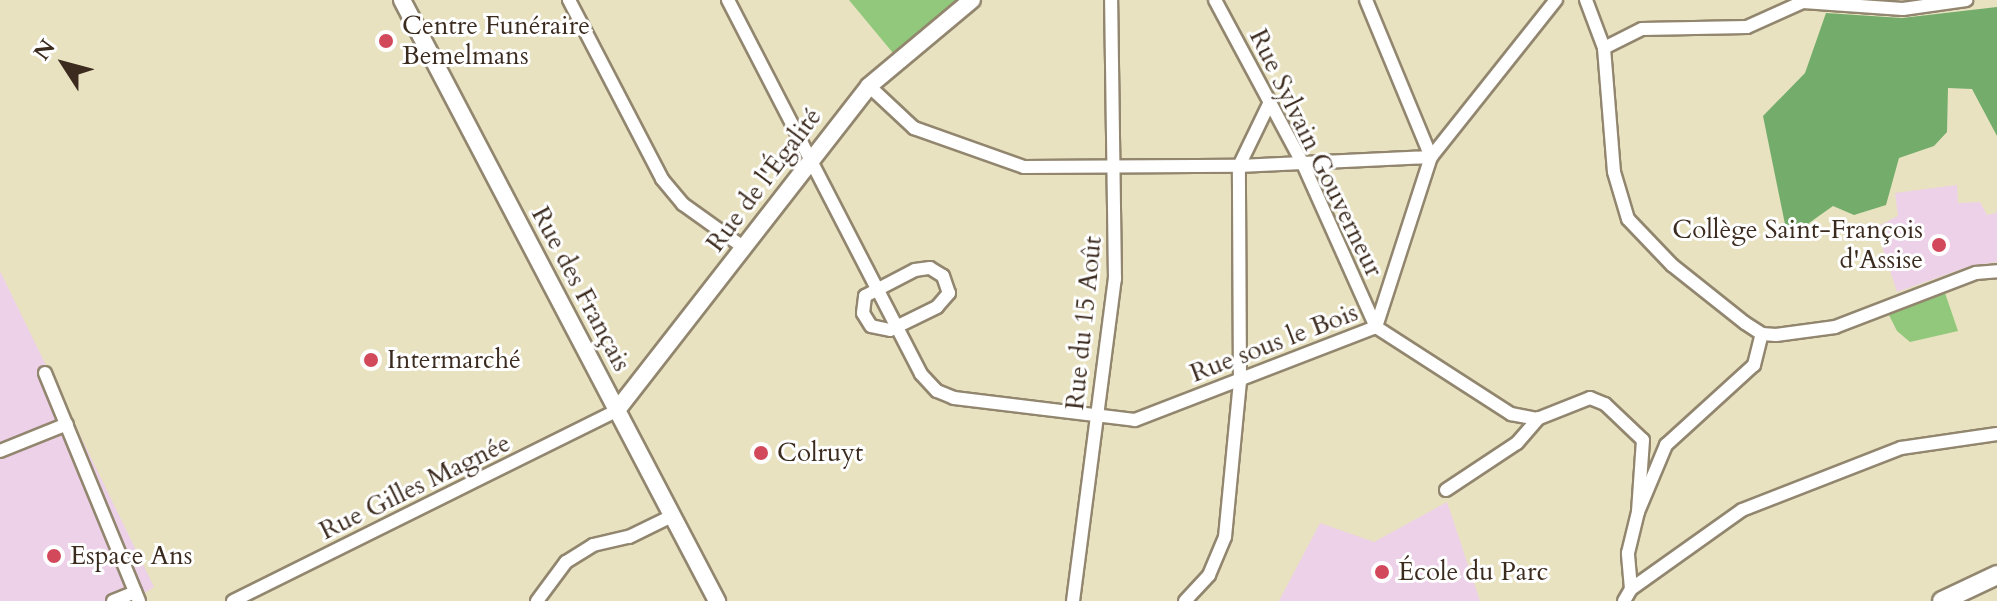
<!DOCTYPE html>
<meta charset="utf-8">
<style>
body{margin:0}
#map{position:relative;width:1997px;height:601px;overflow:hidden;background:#e8e2c0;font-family:Cardo,serif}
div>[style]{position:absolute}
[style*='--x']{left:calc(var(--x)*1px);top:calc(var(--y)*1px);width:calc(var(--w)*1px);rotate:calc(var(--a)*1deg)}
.built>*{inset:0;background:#edd1e9}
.green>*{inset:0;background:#91c87b}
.forest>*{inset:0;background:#74ac6b}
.roads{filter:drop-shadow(2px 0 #92866f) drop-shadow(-2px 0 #92866f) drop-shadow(0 2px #92866f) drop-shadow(0 -2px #92866f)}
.street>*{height:12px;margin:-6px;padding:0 6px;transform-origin:6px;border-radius:6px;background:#fff}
.secondary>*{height:16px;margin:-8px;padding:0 8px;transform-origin:8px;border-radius:8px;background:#fff}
.primary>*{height:18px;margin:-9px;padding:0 9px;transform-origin:9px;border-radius:9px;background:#fff}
.dots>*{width:22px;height:22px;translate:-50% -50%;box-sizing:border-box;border:4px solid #fff;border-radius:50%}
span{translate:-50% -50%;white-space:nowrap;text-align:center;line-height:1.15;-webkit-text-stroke:6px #fff;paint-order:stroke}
.poi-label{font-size:26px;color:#3b2a1e}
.left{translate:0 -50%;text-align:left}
.right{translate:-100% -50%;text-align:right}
.street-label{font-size:26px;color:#3b2a1e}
.north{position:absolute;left:24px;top:24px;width:80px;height:80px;-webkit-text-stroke:6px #fff;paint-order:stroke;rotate:306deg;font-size:22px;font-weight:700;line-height:32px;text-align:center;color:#3b2a1e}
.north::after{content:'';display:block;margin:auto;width:28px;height:36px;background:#3b2a1e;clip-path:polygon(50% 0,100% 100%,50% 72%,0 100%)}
</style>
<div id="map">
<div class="built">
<i style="clip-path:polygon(1957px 185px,1958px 203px,1980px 202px,1987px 215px,1996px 213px,1997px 208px,1997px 262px,1970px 266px,1897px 292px,1876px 227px,1898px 216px,1895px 193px)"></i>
<i style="clip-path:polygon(0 271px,154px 587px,132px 601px,0 601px)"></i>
<i style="clip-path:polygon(1447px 502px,1480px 601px,1279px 601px,1320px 523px,1374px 542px)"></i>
</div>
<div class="green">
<i style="clip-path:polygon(849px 0,957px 0,893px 53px)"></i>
<i style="clip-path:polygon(1945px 293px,1958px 331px,1910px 342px,1897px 331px,1889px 315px)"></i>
</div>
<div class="forest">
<i style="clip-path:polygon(1997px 7px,1997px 136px,1972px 89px,1948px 88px,1947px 132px,1934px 146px,1899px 158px,1886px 205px,1854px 215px,1833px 206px,1809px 223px,1813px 240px,1788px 239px,1763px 116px,1805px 73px,1826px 13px,1902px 18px)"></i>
</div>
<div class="roads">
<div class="street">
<i style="--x:569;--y:0;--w:202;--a:62.5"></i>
<i style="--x:662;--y:179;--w:33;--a:50"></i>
<i style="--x:683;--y:204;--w:74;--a:35.6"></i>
<i style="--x:728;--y:0;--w:421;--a:62.7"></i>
<i style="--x:921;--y:374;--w:23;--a:47"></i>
<i style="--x:937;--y:391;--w:18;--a:22"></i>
<i style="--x:954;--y:398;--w:182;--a:6.9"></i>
<i style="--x:1135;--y:420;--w:258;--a:-21.1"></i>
<i style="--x:1215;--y:0;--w:186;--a:61.8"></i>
<i style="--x:1303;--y:164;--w:179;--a:65.9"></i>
<i style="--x:1366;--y:0;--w:170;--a:67.5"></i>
<i style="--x:1586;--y:0;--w:51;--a:69.4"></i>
<i style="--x:1604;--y:48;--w:124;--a:85.4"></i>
<i style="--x:1614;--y:172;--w:49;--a:73.4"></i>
<i style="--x:1628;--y:219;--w:64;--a:46.3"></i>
<i style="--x:1672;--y:265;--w:93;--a:38.5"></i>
<i style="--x:1745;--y:323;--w:20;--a:33"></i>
<i style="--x:1762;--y:334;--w:14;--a:4"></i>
<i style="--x:1776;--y:335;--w:60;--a:-7.7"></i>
<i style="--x:1835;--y:327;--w:151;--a:-21"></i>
<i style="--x:1976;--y:273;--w:21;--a:-5"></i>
<i style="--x:1604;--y:48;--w:42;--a:-26.6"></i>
<i style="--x:1642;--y:29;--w:105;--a:-1.1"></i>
<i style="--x:1747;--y:27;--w:61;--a:-24.1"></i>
<i style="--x:1803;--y:2;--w:100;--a:4"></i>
<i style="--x:1903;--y:9;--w:64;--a:-8.1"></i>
<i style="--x:869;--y:86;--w:62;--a:43"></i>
<i style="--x:914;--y:128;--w:117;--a:19.5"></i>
<i style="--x:1024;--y:167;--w:215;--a:-0.3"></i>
<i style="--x:1239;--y:166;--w:192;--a:-2.7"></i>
<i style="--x:930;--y:268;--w:15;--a:32"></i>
<i style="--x:943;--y:276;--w:18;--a:71"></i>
<i style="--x:949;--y:293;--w:18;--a:131"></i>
<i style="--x:937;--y:307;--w:52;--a:153.9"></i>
<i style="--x:890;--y:330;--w:19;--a:-168"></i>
<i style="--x:871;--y:326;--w:15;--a:-122"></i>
<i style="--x:863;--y:313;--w:17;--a:-83"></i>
<i style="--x:865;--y:296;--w:56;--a:-27.5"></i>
<i style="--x:915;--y:270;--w:15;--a:-8"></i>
<i style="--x:1376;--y:327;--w:161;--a:32.8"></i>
<i style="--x:1511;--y:414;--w:26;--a:11"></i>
<i style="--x:1537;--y:419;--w:57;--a:-21.6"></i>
<i style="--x:1590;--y:398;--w:16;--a:22"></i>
<i style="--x:1605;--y:404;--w:52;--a:43.5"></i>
<i style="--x:1643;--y:440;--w:72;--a:94"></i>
<i style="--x:1376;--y:327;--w:179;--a:-72.1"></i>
<i style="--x:1431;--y:157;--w:201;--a:-51.5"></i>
<i style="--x:45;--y:373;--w:247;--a:67.6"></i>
<i style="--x:0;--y:451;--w:72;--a:-21.9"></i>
<i style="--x:1446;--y:490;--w:85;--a:-33.5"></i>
<i style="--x:1517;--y:443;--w:33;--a:-49"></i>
<i style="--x:1631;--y:589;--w:136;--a:-35.4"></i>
<i style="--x:1742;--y:510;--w:171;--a:-21.3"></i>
<i style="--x:1901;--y:448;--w:97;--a:-8.3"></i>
<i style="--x:113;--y:601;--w:24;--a:-22"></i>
<i style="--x:233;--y:601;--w:429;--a:-26.4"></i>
<i style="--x:537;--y:601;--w:49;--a:-53.4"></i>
<i style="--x:566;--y:562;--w:32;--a:-32"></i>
<i style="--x:593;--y:545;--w:37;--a:-13"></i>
<i style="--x:629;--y:537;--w:48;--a:-26"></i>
<i style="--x:1073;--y:601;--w:325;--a:-82.6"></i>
<i style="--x:1115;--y:279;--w:279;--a:-90.8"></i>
<i style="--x:1185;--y:601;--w:35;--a:-47"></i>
<i style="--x:1209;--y:575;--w:41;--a:-67.2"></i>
<i style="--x:1225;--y:537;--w:156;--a:-84.5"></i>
<i style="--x:1240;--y:382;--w:216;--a:-90.3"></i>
<i style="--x:1239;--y:166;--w:71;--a:-64.2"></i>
<i style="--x:1624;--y:601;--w:14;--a:-60"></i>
<i style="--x:1631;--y:589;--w:36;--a:-95"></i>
<i style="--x:1628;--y:553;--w:42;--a:-76.3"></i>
<i style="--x:1638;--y:512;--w:73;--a:-67.3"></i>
<i style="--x:1666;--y:445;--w:119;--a:-42.3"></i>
<i style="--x:1754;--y:365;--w:32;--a:-76"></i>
</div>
<div class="secondary">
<i style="--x:402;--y:0;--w:679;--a:62.34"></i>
<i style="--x:617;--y:410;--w:410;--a:-52.1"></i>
<i style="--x:869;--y:86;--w:134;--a:-39.9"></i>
</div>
<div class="primary">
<i style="--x:1942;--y:601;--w:61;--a:-25.3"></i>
</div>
</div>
<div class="dots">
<i style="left:386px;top:41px;background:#d1495b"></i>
<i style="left:1939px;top:245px;background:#d1495b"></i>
<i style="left:371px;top:360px;background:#d1495b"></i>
<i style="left:761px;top:453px;background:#d1495b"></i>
<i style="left:54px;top:556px;background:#d1495b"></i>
<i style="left:1382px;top:572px;background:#d1495b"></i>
</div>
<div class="poi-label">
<span class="left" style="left:402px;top:41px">Centre Funéraire<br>Bemelmans</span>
<span class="right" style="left:1923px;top:245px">Collège Saint-François<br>d'Assise</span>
<span class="left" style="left:387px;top:360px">Intermarché</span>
<span class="left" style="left:777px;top:453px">Colruyt</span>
<span class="left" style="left:70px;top:556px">Espace Ans</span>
<span class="left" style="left:1398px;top:572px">École du Parc</span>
</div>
<div class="street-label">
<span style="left:1316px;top:153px;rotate:64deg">Rue Sylvain Gouverneur</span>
<span style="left:764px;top:180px;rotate:-53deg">Rue de l'Égalité</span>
<span style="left:581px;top:289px;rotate:62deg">Rue des Français</span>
<span style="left:1084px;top:323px;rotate:-84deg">Rue du 15 Août</span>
<span style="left:1274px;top:343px;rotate:-21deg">Rue sous le Bois</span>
<span style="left:415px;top:487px;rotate:-26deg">Rue Gilles Magnée</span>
</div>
<div class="north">N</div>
</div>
